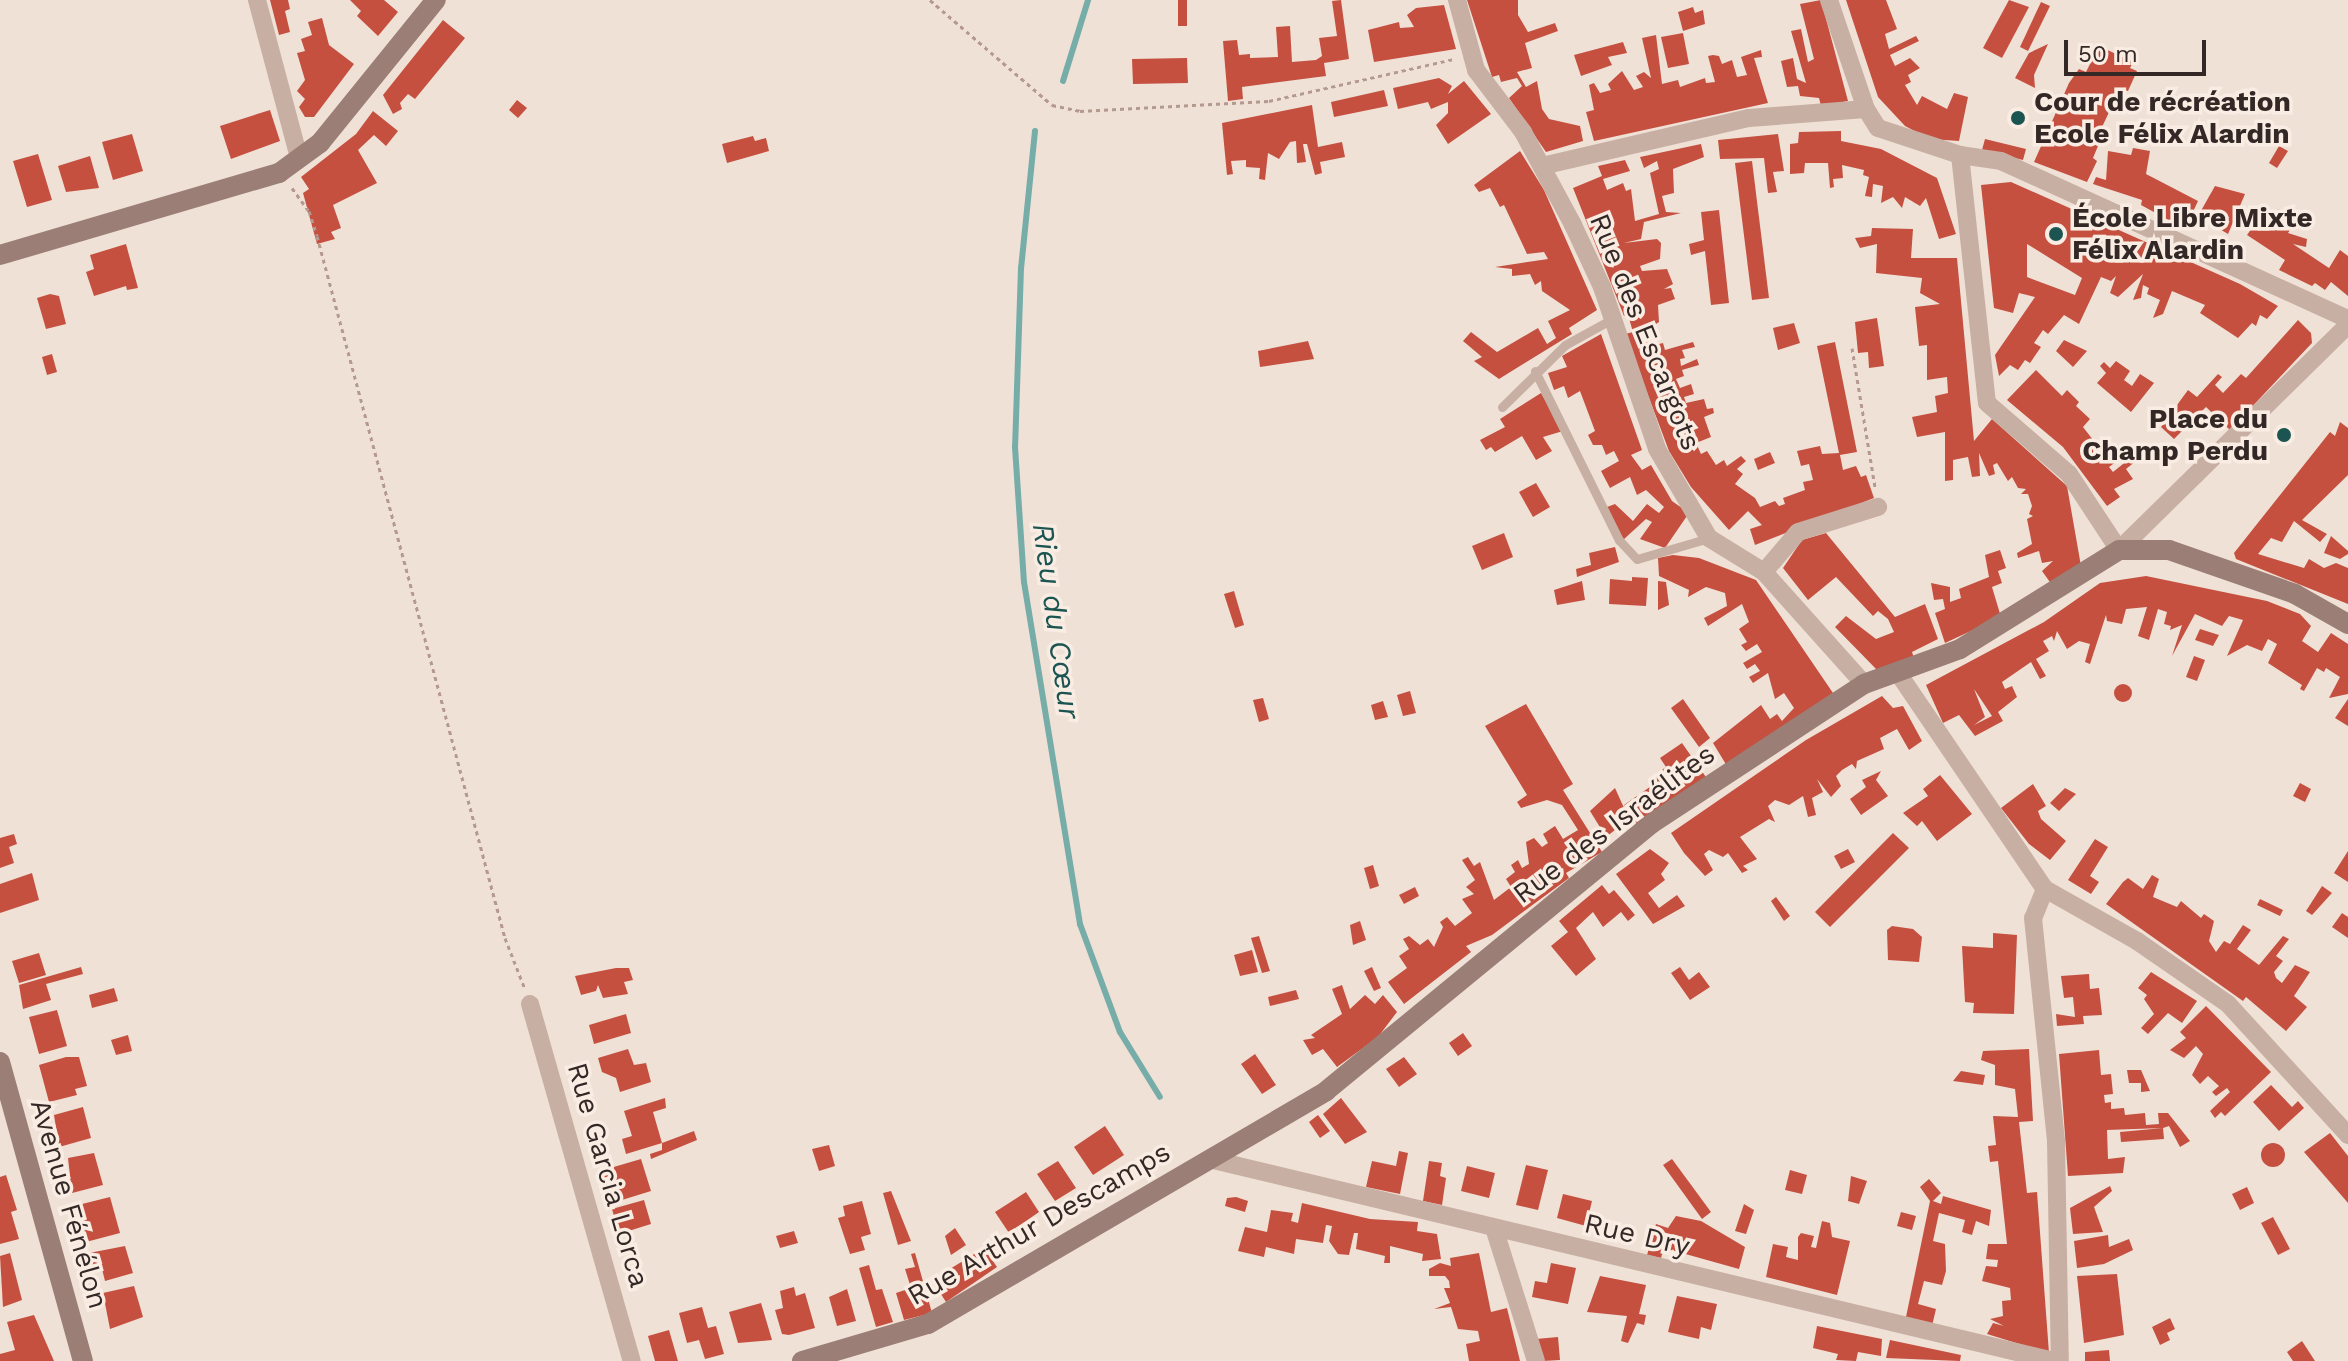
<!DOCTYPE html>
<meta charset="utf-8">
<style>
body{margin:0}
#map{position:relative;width:2348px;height:1361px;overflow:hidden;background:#f0e1d7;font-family:"Work Sans",sans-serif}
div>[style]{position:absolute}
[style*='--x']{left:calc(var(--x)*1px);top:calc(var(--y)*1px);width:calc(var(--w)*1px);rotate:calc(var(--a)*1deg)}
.stream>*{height:6px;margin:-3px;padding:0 3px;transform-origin:3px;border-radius:3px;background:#76ada8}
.building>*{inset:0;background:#c55040}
.round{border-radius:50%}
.path>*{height:3px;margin-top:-1.5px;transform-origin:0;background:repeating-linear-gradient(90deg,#b4998e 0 4px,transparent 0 8px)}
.lane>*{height:9px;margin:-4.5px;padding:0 4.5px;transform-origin:4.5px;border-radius:4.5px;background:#c8afa3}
.street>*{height:18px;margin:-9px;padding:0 9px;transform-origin:9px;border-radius:9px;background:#c8afa3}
.secondary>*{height:20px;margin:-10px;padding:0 10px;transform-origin:10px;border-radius:10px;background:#9b7e75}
.dots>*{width:22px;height:22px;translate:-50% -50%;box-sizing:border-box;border:4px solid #f8ece3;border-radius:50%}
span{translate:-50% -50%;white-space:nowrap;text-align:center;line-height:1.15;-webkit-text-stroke:7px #f8ece3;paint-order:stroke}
.poi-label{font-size:28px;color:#332825;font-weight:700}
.left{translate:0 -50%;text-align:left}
.right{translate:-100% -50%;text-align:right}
.street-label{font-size:28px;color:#332825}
.water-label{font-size:30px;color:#1b5450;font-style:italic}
.scale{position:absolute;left:2064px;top:40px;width:142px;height:36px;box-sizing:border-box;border:4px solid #332825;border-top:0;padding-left:10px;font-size:24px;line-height:28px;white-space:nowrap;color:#332825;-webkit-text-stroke:6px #f8ece3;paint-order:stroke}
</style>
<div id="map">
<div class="stream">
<i style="--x:1063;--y:81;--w:85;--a:-72.8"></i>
<i style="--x:1035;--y:131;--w:138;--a:95.8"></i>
<i style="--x:1021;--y:268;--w:179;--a:91.9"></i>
<i style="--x:1015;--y:447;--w:135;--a:86.2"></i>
<i style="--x:1024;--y:582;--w:347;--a:80.7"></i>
<i style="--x:1080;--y:924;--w:115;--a:69.7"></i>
<i style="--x:1120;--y:1032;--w:76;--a:58.4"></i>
</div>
<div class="building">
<i style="clip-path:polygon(270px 0,288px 0,290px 9px,285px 11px,290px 32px,279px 35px)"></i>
<i style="clip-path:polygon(350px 0,384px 0,398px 12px,378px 36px,357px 16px,361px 11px)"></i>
<i style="clip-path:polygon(1178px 0,1187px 0,1187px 26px,1178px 26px)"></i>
<i style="clip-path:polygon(1341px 0,1349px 59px,1324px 63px,1326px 76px,1242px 87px,1243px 99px,1228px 101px,1223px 41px,1237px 40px,1239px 55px,1250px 54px,1250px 58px,1278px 57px,1276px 27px,1290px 26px,1292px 62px,1316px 60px,1322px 56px,1319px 38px,1337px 36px,1332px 1px)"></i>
<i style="clip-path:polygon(1467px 0,1518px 0,1518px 15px,1528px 32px,1555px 23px,1558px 31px,1525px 43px,1532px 68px,1517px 72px,1526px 87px,1537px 81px,1542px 109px,1549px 119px,1580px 126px,1583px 141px,1546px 152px,1509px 98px,1522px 86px,1517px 78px,1501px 82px,1499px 75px,1492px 77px)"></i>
<i style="clip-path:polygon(1821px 0,1848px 101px,1821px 106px,1819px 98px,1800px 96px,1798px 86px,1787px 87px,1781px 61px,1793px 58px,1797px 79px,1806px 83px,1791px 31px,1801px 29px,1808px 62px,1814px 59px,1800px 4px)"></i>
<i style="clip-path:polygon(1846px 0,1886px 0,1897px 29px,1885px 34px,1889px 49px,1916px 36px,1919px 41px,1890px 55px,1895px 66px,1910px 58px,1920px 68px,1908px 75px,1911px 82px,1905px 85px,1917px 105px,1922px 96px,1947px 109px,1954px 93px,1968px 97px,1959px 141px,1930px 139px,1905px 126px,1878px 97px)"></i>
<i style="clip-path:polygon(2009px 0,2029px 7px,2002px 58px,1983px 48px)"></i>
<i style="clip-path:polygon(2041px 2px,2050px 6px,2028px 51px,2020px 47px)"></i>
<i style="clip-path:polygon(1444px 5px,1456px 49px,1374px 62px,1368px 30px,1399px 22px,1400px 28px,1414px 27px,1407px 15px,1416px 8px)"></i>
<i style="clip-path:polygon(1693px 7px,1695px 13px,1703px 10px,1705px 24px,1683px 31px,1678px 12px)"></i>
<i style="clip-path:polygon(322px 18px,329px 45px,354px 64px,314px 117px,305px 117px,299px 107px,305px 99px,297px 91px,305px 80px,297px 53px,305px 51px,301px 39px,312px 35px,308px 22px)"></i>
<i style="clip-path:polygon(443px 20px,465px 38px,415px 99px,408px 94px,400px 103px,402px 109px,393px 114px,383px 95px)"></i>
<i style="clip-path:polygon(1683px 33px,1689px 64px,1668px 68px,1661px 37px)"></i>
<i style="clip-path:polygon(1656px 35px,1662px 84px,1678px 80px,1680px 87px,1705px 78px,1706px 83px,1715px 82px,1708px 56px,1713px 55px,1719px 56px,1722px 64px,1732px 60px,1737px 77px,1747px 75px,1741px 57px,1761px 50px,1762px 57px,1754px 58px,1768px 103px,1594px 141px,1586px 112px,1594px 110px,1589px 85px,1594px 83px,1600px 93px,1611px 90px,1608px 84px,1622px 71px,1634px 90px,1643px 87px,1636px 76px,1644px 72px,1651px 78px,1642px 38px)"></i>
<i style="clip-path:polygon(1623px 42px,1627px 53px,1608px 57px,1612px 65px,1581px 76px,1574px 55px)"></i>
<i style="clip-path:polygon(2048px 44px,2034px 75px,2035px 88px,2015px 78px,2029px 53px)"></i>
<i style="clip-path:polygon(2099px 46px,2133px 62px,2130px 68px,2137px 71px,2128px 91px,2120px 89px,2094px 144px,2098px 146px,2093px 158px,2097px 161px,2087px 182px,2034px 162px,2069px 83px,2079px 69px,2086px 72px)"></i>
<i style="clip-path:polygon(1187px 58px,1188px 83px,1133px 84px,1132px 59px)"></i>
<i style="clip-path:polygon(1439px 78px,1452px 86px,1448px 94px,1464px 81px,1491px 114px,1448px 144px,1436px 125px,1448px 113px,1448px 102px,1431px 109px,1428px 102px,1398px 109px,1393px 88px)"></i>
<i style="clip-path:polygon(1384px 90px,1388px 106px,1334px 117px,1331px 102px)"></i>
<i style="clip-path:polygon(517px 100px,527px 108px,518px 118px,509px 110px)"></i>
<i style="clip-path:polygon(1312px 105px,1318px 147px,1342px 142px,1345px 157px,1320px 162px,1322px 173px,1315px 175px,1307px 144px,1303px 144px,1306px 162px,1297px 163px,1296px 141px,1290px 142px,1279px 159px,1268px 153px,1265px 180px,1259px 179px,1260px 168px,1246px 167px,1246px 160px,1231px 161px,1233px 174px,1227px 175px,1222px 123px)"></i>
<i style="clip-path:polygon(270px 110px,280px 141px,231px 159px,220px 126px)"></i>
<i style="clip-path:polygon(373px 111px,398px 131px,386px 146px,374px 135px,358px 150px,377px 183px,333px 205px,341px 228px,331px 232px,335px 239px,317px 244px,303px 193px,309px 189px,301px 177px,356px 134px)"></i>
<i style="clip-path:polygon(1841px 131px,1841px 141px,1881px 149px,1937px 178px,1956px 234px,1939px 239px,1926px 198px,1920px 206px,1905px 197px,1902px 208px,1893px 197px,1881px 203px,1883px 186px,1873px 184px,1872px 197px,1865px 196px,1869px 177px,1863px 175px,1864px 170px,1842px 165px,1843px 178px,1833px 179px,1834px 187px,1830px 188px,1828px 163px,1805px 163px,1804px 173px,1790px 174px,1790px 144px,1798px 143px,1799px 132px)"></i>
<i style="clip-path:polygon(132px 134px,143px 171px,113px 180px,102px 142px)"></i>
<i style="clip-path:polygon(1778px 134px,1784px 171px,1773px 172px,1777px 192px,1768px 193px,1764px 158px,1720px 159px,1718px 140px)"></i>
<i style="clip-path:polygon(753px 136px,755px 141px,766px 138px,769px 151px,727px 163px,722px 144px)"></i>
<i style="clip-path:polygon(1985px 139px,2026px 149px,2023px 160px,1982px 150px)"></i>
<i style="clip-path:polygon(1701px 144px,1704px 157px,1673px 169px,1674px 193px,1662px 196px,1666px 212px,1681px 213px,1644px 222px,1641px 239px,1624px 243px,1657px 239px,1661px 243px,1660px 259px,1640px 266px,1642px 271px,1667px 269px,1673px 284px,1664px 289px,1671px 288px,1675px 299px,1658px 305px,1659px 322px,1650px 328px,1655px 345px,1663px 343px,1665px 350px,1693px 342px,1695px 347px,1682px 350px,1685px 358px,1680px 359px,1681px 366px,1697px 359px,1699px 365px,1682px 370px,1684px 376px,1676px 379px,1680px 388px,1691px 384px,1694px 394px,1684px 397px,1686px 403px,1704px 399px,1707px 409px,1713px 408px,1714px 413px,1704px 417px,1711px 437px,1696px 443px,1701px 454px,1707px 451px,1716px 465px,1724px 460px,1727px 466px,1741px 456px,1746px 461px,1737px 469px,1743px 474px,1735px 484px,1755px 498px,1760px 507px,1775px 501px,1779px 506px,1785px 504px,1783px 498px,1805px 490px,1803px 482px,1813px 480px,1809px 464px,1801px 466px,1797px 451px,1820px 446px,1822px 454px,1839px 453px,1817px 346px,1835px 342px,1857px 452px,1840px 455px,1843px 470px,1856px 466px,1861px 477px,1866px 475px,1874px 498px,1755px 545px,1750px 529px,1762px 525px,1748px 511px,1729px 530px,1691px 487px,1669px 451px,1625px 334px,1633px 332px,1628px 315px,1624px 316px,1573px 188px,1602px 176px,1598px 166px,1625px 160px,1630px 171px,1603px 179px,1607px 190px,1623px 183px,1626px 191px,1631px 189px,1635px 221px,1659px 214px,1650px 173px,1659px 169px,1657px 161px,1644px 168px,1640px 157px)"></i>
<i style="clip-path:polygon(2279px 146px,2288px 151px,2277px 168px,2269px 163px)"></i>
<i style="clip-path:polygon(2133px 148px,2150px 151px,2146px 174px,2198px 201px,2185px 229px,2141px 205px,2142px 200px,2093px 184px,2096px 177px,2106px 180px,2108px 151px,2131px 155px)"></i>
<i style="clip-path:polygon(1520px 151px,1544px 190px,1597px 310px,1569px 328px,1572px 334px,1499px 379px,1474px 361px,1482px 357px,1463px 341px,1471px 332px,1497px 352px,1538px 328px,1547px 344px,1556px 338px,1548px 321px,1570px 310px,1542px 291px,1541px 281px,1535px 285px,1530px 274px,1512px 276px,1512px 269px,1495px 267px,1548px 259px,1544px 252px,1527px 254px,1504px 205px,1500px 207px,1490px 188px,1479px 192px,1474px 185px)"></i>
<i style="clip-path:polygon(38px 154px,52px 200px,27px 207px,13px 161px)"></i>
<i style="clip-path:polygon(90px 156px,99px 188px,66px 192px,58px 166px)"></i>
<i style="clip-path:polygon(1752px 161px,1769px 298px,1752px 300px,1735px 163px)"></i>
<i style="clip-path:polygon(evenodd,2011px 182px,2240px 284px,2278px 306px,2267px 319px,2260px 315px,2256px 326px,2252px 323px,2238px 338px,2200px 313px,2205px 305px,2172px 291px,2163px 314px,2153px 318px,2160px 300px,2147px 294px,2149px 288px,2143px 285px,2141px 298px,2133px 300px,2143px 274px,2118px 297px,2110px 293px,2116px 276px,2111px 281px,2101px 277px,2079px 324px,2064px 315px,2048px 334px,2043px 330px,2034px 343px,2041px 347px,2030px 363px,2025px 360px,2018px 370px,2010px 365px,1999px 376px,1995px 355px,2035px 297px,2019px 293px,2013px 313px,1994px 308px,1981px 185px,2011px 182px,2027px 244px,2082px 278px,2075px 295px,2027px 277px,2027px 244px)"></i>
<i style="clip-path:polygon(2215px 186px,2245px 194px,2228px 234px,2198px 216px)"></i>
<i style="clip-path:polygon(2278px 209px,2296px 221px,2288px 233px,2307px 239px,2306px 247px,2293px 244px,2329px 268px,2340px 250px,2348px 256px,2348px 296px,2331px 282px,2325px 290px,2315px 283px,2312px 286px,2279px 270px,2285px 260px,2247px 235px,2264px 211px,2273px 217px)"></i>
<i style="clip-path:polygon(1719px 210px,1729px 303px,1711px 305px,1705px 251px,1691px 255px,1689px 244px,1704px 240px,1701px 212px)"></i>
<i style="clip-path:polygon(1872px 228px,1913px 229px,1911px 258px,1957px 258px,1974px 441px,1992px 419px,2067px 486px,2081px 566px,2052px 585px,2042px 571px,2053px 561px,2042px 563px,2039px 551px,2018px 558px,2017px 553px,2032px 544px,2027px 519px,2033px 516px,2029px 514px,2032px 506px,2028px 494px,2021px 494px,2026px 489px,2018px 488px,2012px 477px,2008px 481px,1997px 463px,1993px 465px,1995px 474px,1989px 476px,1979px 453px,1980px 476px,1972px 477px,1968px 457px,1953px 460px,1953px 480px,1945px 481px,1945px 432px,1917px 437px,1912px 417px,1937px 412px,1935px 396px,1948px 393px,1947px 377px,1927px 380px,1927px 345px,1919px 346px,1915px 307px,1940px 304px,1920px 293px,1922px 278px,1876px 273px,1877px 244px,1860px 248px,1855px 238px,1871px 236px)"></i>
<i style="clip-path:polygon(126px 244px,138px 288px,127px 290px,126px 286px,94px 296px,86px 272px,94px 269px,90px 255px)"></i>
<i style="clip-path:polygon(50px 294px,59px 296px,66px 324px,46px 329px,37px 298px)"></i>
<i style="clip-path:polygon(1877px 318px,1884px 366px,1869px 368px,1868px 352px,1858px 353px,1855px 322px)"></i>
<i style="clip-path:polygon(2298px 320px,2311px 333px,2312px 343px,2230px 430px,2206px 407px,2174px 439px,2161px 427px,2188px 390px,2197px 397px,2218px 374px,2222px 377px,2215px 385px,2223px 393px,2241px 374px,2246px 378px)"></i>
<i style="clip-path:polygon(1794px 323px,1800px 343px,1778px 350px,1773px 328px)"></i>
<i style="clip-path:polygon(1601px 334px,1642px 450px,1631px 455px,1642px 470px,1651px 465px,1672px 501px,1689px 513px,1665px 548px,1640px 539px,1652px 522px,1646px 519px,1623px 540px,1607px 507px,1615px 504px,1633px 521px,1647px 504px,1659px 513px,1664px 507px,1646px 490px,1637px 495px,1630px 477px,1610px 488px,1601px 471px,1619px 461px,1614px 451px,1606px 455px,1602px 445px,1593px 445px,1588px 435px,1595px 431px,1580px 391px,1568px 398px,1564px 386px,1554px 390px,1548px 373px,1567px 367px,1562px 356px)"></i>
<i style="clip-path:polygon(2064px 340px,2087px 351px,2073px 367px,2056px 351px)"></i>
<i style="clip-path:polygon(1308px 341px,1314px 359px,1260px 367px,1258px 351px)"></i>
<i style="clip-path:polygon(52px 354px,57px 372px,47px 375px,42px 357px)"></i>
<i style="clip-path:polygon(2116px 361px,2130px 371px,2124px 380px,2132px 386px,2140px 374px,2154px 383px,2131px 412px,2097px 383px,2106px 373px,2100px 366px,2104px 362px,2110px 368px)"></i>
<i style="clip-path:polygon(2036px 370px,2062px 396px,2067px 390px,2079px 402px,2076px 406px,2090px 419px,2083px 427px,2104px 454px,2117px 444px,2125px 455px,2109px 467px,2113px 472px,2133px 456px,2136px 461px,2126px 469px,2133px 479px,2114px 489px,2120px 497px,2107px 506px,2063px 447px,2007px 400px)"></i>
<i style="clip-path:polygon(1541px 393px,1563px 431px,1543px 437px,1552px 451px,1536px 460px,1522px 436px,1495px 452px,1491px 447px,1486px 450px,1480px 440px,1505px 427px,1500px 419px)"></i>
<i style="clip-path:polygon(2340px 422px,2348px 428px,2348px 475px,2302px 520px,2327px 534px,2320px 542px,2294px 521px,2282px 542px,2271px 538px,2258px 554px,2304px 568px,2309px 559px,2324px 568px,2336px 563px,2348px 568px,2348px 604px,2236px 559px,2234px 553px,2330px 432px,2335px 436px)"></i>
<i style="clip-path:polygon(1770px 452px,1775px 463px,1758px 470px,1754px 459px)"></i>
<i style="clip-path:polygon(1536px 483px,1550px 507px,1533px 517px,1519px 492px)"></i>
<i style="clip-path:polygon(1504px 533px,1513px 557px,1482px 570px,1472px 546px)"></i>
<i style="clip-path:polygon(1826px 533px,1895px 617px,1925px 604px,1938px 639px,1912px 652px,1914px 658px,1879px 672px,1835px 627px,1846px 616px,1876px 639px,1894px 632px,1888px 619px,1878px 611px,1873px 616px,1836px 577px,1808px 600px,1783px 568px,1802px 540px)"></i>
<i style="clip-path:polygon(2331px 536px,2348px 551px,2348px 554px,2340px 559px,2324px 553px)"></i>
<i style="clip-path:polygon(1615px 547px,1619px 562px,1577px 577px,1576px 569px,1591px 565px,1589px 553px)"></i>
<i style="clip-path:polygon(2000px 550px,2006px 568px,1998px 571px,2002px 583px,1992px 587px,2001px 617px,1945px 643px,1935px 613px,1945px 609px,1943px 599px,1934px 600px,1931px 583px,1950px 587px,1950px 602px,1961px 598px,1959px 589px,1989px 577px,1985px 555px)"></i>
<i style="clip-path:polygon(1673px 555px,1699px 558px,1756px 580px,1833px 693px,1727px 766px,1713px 743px,1761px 705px,1770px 719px,1777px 714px,1782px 721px,1794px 708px,1784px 693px,1775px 699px,1768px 673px,1753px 683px,1749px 677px,1760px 671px,1755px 664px,1747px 669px,1743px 663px,1762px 652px,1757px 644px,1746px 651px,1741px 645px,1747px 642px,1739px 629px,1749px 622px,1742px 604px,1708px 626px,1704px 618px,1727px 606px,1725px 593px,1706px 587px,1688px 597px,1689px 590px,1659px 576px,1658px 558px)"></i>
<i style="clip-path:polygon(evenodd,2146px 576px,2267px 601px,2300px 614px,2311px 626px,2302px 641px,2318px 652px,2331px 633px,2348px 644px,2348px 694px,2329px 698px,2340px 677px,2326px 668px,2324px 672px,2317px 668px,2304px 691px,2300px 689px,2302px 685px,2268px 663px,2277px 644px,2268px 639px,2262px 651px,2247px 645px,2227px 656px,2243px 620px,2229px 616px,2222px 626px,2195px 614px,2172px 656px,2182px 625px,2170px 630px,2171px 626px,2164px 624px,2167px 612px,2158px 609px,2149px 640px,2138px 636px,2147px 607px,2126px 609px,2122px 624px,2107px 621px,2106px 615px,2090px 664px,2085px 662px,2090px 644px,2079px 641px,2067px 649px,2057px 631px,2054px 641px,2052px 636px,2043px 641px,2049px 651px,2036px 659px,2046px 676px,2040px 679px,2031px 662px,2002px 682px,2005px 689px,2012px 686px,2017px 697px,1998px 712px,2003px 721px,1975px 736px,1959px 715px,1943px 723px,1926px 685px,2044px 622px,2100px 583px,2146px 576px,1974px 689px,1992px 716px,1974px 725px,1985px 717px,1974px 689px)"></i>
<i style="clip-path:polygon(1632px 577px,1648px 578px,1646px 606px,1609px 604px,1610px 579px,1632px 581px)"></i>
<i style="clip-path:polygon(1582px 581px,1585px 600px,1557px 605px,1554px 590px)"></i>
<i style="clip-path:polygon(1658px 581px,1666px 582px,1669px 605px,1658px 610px)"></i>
<i style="clip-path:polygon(1234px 591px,1244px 625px,1235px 628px,1224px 594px)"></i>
<i style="clip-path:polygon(2200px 629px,2219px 635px,2213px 646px,2195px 640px)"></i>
<i style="clip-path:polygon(2194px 656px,2205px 660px,2197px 681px,2186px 677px)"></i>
<i class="round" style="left:2114px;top:684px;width:18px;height:18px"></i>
<i style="clip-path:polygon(1410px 691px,1416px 713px,1403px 716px,1397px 695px)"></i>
<i style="clip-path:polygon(1882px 696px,1893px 708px,1903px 706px,1922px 741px,1909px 750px,1897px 729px,1880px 738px,1884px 749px,1857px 761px,1856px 769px,1852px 764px,1842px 770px,1836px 776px,1841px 786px,1831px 797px,1817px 779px,1823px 792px,1812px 798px,1816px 815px,1808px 817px,1803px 796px,1789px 805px,1775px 800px,1768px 806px,1775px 822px,1769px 819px,1740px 837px,1757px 859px,1743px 866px,1748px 870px,1742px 873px,1728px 853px,1723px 857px,1709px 850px,1704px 854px,1713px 870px,1705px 876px,1684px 853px,1671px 833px,1806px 740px)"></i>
<i style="clip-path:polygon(1263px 698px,1269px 719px,1259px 722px,1253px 700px)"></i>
<i style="clip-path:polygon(1683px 699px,1710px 738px,1699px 747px,1671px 708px)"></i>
<i style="clip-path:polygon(2348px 699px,2348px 726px,2335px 718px)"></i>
<i style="clip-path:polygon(1383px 701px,1388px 717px,1375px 720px,1371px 705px)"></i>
<i style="clip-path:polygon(1526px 704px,1573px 784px,1563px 790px,1602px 852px,1566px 873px,1569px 878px,1492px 935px,1466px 946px,1471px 952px,1404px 1004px,1388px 982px,1407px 968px,1399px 956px,1409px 949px,1403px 939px,1409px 936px,1420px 945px,1428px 939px,1434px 947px,1443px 927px,1440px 922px,1447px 917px,1455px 926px,1472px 913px,1462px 899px,1474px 894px,1466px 887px,1475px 880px,1462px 860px,1468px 857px,1474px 866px,1480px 862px,1494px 900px,1511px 887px,1506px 879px,1515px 872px,1511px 865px,1518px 860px,1522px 868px,1529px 864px,1526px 842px,1534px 838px,1542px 847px,1548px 843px,1543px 834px,1555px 826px,1563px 839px,1578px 830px,1562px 805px,1547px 800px,1521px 808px,1517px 802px,1527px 795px,1485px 726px)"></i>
<i style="clip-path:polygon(1682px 743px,1708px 780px,1639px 827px,1624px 805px,1657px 782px,1653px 776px,1666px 767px,1660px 758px)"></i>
<i style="clip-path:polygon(1881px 771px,1876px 780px,1888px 796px,1861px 815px,1850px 799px,1866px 787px,1862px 780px)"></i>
<i style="clip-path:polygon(1940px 775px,1972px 814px,1937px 841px,1922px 821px,1917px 826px,1903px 813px,1928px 796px,1923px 789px)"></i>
<i style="clip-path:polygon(2300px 783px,2311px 789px,2305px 802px,2293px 796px)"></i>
<i style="clip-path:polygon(2033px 784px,2046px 806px,2038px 811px,2041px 819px,2066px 841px,2050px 860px,2029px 844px,2001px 808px)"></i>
<i style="clip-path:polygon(1615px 788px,1629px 819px,1606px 837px,1590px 811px)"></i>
<i style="clip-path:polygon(2065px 788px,2076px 794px,2059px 811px,2050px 803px)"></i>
<i style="clip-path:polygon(1893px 833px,1909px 848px,1830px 927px,1815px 912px)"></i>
<i style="clip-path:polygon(14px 834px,17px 844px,9px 847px,14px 863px,0 868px,0 838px)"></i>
<i style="clip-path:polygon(2095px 839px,2108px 847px,2090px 876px,2099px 882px,2091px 894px,2068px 880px)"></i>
<i style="clip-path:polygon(1650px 849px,1669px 863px,1661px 874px,1665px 880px,1648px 893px,1659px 908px,1677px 895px,1685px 906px,1653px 924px,1616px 874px)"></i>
<i style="clip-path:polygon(1848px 849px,1855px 862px,1841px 869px,1834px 856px)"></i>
<i style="clip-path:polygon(2348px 851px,2348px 882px,2334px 873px)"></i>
<i style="clip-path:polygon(1373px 865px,1379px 886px,1370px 889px,1364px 868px)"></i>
<i style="clip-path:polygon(32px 873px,39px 900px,0 913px,0 884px)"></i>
<i style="clip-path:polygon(2152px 875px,2159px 879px,2153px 897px,2177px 907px,2181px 901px,2201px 918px,2204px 914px,2214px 921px,2209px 941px,2216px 952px,2224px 941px,2230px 944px,2243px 925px,2251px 930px,2237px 949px,2259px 965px,2283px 936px,2289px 939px,2276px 956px,2283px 961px,2274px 972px,2276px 978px,2282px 983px,2295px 965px,2310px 972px,2294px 996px,2307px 1007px,2286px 1031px,2246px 997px,2243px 1001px,2106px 904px,2123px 882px,2128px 878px,2143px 889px)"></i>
<i style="clip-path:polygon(1602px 885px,1609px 894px,1614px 890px,1635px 915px,1628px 921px,1621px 912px,1603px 927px,1593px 912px,1576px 928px,1596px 959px,1576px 976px,1551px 946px,1568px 932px,1559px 921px)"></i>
<i style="clip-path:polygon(2322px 886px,2332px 893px,2312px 915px,2306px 911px)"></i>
<i style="clip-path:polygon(1415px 887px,1419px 896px,1404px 904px,1399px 895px)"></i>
<i style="clip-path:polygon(1776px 897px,1790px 916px,1784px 921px,1771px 901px)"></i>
<i style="clip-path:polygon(2260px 899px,2283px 910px,2280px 916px,2257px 905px)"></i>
<i style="clip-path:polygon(2342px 913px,2348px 917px,2348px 938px,2332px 927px)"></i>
<i style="clip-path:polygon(1360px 921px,1366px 940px,1353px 945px,1350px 925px)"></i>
<i style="clip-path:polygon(1892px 926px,1913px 929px,1922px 937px,1919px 962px,1888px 960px,1887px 930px)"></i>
<i style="clip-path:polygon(1993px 933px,2017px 935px,2014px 1014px,1973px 1013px,1974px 1003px,1965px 1002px,1962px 946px,1993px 948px)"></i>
<i style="clip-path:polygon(1259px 936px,1270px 971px,1262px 973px,1251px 938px)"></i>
<i style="clip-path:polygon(1252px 950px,1258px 972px,1240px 976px,1234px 955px)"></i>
<i style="clip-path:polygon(39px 953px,46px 975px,19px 983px,12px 961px)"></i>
<i style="clip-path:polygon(81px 967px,83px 974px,46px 984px,51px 1000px,23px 1009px,19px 985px)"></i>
<i style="clip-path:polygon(1372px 967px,1381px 988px,1374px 991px,1364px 971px)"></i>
<i style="clip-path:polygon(1680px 967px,1689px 980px,1699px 972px,1710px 987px,1690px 1000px,1671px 973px)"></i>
<i style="clip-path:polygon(616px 968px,629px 968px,633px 980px,624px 982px,628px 994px,603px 998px,598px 985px,596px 991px,581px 995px,575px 976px)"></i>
<i style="clip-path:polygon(2151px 972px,2197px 1001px,2182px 1023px,2168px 1013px,2148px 1034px,2141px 1028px,2154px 1014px,2144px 999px,2147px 995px,2138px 988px)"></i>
<i style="clip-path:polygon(2089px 974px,2090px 989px,2099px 988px,2102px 1015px,2083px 1016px,2084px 1024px,2057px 1026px,2056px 1014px,2075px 1017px,2073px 997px,2064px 998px,2061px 976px)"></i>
<i style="clip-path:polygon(1342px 985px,1350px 1009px,1365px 995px,1375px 1004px,1383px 995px,1397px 1012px,1378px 1037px,1337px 1067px,1323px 1049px,1312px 1055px,1303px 1040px,1315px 1038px,1311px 1035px,1342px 1014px,1332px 989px)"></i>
<i style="clip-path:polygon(114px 988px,118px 1001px,92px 1008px,89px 995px)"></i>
<i style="clip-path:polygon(1296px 990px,1299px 999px,1270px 1006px,1268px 997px)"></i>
<i style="clip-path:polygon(2206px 1006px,2271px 1072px,2225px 1116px,2221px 1112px,2215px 1118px,2210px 1111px,2230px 1092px,2227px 1088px,2216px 1096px,2212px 1092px,2219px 1086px,2208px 1076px,2200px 1084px,2192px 1075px,2203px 1054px,2196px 1046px,2184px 1058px,2170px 1050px,2186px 1038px,2180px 1032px)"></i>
<i style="clip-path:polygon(57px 1010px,67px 1046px,39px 1054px,29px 1017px)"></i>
<i style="clip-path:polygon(626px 1014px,631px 1033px,594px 1044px,589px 1025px)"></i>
<i style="clip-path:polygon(1463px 1033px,1472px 1046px,1458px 1056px,1449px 1043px)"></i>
<i style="clip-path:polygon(128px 1035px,132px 1051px,116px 1055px,111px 1040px)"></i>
<i style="clip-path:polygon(628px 1049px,634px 1065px,646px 1063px,651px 1082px,620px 1092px,616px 1078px,602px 1072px,598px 1058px)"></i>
<i style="clip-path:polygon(2029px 1049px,2033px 1121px,2019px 1122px,2027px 1193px,2037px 1192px,2049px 1353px,1987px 1334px,1993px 1323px,2004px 1326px,1990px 1319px,2003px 1316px,2002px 1301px,2011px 1300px,2010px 1288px,1982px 1281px,1986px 1266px,1997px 1267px,1998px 1260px,1986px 1259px,1988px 1244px,2007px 1244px,1998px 1161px,1990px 1162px,1988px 1146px,1996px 1145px,1993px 1116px,2018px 1117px,2015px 1089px,1995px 1085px,1995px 1065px,1981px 1060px,1983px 1051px)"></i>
<i style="clip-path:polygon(2099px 1050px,2101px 1075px,2111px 1074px,2113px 1094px,2104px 1095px,2105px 1103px,2111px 1102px,2111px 1109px,2124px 1108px,2125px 1115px,2145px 1113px,2146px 1125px,2159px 1124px,2158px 1113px,2168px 1113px,2190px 1141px,2180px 1147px,2169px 1126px,2163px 1128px,2164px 1139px,2121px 1142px,2120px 1132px,2163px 1128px,2107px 1130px,2108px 1159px,2125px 1157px,2123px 1173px,2068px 1176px,2059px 1054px)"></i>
<i style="clip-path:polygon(1255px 1054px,1276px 1085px,1262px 1094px,1241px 1064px)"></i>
<i style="clip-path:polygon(66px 1057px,79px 1057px,87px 1086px,75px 1089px,77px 1095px,49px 1102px,39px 1065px)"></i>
<i style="clip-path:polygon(1404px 1057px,1417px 1074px,1399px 1087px,1386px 1069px)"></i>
<i style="clip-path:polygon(2127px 1070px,2141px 1070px,2150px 1091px,2141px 1092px,2141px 1083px,2129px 1083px)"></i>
<i style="clip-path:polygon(1961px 1071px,1985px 1075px,1983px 1085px,1953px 1081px)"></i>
<i style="clip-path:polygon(2271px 1085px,2292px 1107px,2298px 1101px,2304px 1108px,2279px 1131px,2253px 1102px)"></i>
<i style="clip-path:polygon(665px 1098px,666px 1108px,653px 1112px,662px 1143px,694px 1131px,697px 1140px,651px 1159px,650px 1154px,662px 1150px,662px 1143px,626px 1154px,622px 1139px,632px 1136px,624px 1111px)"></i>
<i style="clip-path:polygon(1341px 1098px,1367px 1132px,1345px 1144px,1323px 1114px)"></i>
<i style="clip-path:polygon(83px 1107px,91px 1138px,59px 1147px,54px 1115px)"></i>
<i style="clip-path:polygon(1318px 1115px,1330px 1131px,1320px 1138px,1309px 1122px)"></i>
<i style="clip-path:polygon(1105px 1126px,1124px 1155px,1093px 1175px,1074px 1147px)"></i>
<i style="clip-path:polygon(2330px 1133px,2348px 1156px,2348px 1203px,2304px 1152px)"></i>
<i class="round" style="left:2261px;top:1143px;width:24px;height:24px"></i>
<i style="clip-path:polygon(829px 1145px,835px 1166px,819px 1171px,812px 1149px)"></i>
<i style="clip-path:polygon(1399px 1151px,1408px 1153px,1400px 1194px,1366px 1187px,1372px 1161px,1396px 1166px)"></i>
<i style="clip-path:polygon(94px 1153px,103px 1185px,72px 1193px,68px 1158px)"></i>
<i style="clip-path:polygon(641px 1159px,651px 1191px,622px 1200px,619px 1189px,607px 1192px,600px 1171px)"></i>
<i style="clip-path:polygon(1672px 1159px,1711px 1212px,1702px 1219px,1663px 1165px)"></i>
<i style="clip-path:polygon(1058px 1161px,1076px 1188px,1055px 1201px,1037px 1174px)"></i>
<i style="clip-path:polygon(1429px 1161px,1442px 1163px,1440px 1176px,1446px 1178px,1442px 1205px,1423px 1201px)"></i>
<i style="clip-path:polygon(1526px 1165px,1548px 1170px,1538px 1210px,1516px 1205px)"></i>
<i style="clip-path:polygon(1467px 1166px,1495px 1173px,1489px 1198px,1461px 1191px)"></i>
<i style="clip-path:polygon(1790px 1170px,1807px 1175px,1802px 1194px,1785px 1190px)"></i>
<i style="clip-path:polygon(6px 1175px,17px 1210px,11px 1212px,19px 1239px,0 1244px,0 1177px)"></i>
<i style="clip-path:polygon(1851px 1176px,1867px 1181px,1859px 1204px,1848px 1201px)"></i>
<i style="clip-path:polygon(1929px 1179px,1941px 1193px,1933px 1201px,1941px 1204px,1943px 1196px,1991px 1210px,1989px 1226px,1976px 1221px,1972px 1235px,1962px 1232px,1965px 1220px,1939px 1213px,1933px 1241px,1945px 1244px,1946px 1271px,1942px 1285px,1924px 1281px,1918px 1304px,1936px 1309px,1932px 1326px,1906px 1317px,1930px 1201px,1920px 1187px)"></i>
<i style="clip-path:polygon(2110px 1186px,2112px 1191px,2094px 1207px,2103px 1232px,2073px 1234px,2070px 1208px)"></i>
<i style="clip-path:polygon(2247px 1187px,2254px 1203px,2240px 1210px,2232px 1194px)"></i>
<i style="clip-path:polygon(891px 1191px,911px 1241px,898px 1245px,883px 1193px)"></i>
<i style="clip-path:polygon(1026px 1192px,1039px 1212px,1009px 1233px,995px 1212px)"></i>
<i style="clip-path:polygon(1563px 1194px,1592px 1201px,1586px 1226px,1557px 1218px)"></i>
<i style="clip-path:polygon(110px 1197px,120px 1233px,86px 1242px,82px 1204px)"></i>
<i style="clip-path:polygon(1236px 1197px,1248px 1201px,1245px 1212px,1225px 1206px,1227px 1198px)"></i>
<i style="clip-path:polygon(644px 1200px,651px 1224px,619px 1234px,612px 1209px)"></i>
<i style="clip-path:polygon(862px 1201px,871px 1234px,861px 1237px,865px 1250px,850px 1254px,838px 1218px,845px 1216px,843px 1206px)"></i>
<i style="clip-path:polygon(1302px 1203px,1370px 1219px,1418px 1222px,1417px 1231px,1437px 1234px,1441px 1259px,1422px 1261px,1423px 1254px,1390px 1246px,1390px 1263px,1384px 1263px,1385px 1256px,1356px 1249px,1358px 1233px,1354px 1233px,1349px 1255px,1338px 1254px,1329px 1241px,1332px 1226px,1326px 1225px,1323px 1243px,1296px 1239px,1294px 1254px,1266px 1247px,1264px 1257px,1238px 1251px,1245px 1227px,1267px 1232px,1271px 1210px,1293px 1213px,1291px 1221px,1298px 1223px)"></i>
<i style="clip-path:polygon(1744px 1204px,1754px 1210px,1746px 1234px,1735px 1231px)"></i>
<i style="clip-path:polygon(1901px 1212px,1916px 1216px,1912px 1230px,1897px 1226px)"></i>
<i style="clip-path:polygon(1676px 1216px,1701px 1221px,1745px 1247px,1739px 1269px,1664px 1248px,1661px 1258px,1647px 1255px,1656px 1224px,1668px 1228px)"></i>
<i style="clip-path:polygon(2273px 1217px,2290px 1249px,2278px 1255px,2261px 1223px)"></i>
<i style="clip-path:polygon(1822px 1221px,1830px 1223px,1832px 1237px,1850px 1241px,1837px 1295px,1766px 1277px,1773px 1244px,1788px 1247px,1786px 1257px,1798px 1260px,1798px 1237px,1801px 1233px,1814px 1236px,1811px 1247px,1816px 1248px)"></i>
<i style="clip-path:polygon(955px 1228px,966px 1245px,951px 1255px,945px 1236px)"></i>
<i style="clip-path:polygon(794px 1231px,798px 1243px,780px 1248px,776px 1236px)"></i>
<i style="clip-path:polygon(2108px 1235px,2109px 1247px,2129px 1239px,2133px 1250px,2104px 1264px,2077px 1268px,2074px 1241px)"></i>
<i style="clip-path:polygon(125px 1246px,133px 1273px,105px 1281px,102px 1269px,94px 1271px,89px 1253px)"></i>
<i style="clip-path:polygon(984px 1248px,997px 1267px,946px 1302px,932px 1280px)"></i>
<i style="clip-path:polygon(10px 1253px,22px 1300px,3px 1307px,0 1256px)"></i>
<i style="clip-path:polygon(915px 1253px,932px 1313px,904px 1320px,896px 1293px,911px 1288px,905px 1269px,915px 1267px,911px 1254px)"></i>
<i style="clip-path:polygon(1479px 1253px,1491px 1312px,1507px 1308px,1520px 1361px,1469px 1361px,1466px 1344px,1480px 1341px,1478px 1331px,1458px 1329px,1451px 1307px,1434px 1309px,1450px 1303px,1444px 1288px,1450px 1288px,1449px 1281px,1445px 1276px,1429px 1276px,1429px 1269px,1440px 1263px,1451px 1266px,1450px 1258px)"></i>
<i style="clip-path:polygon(1551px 1263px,1576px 1268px,1568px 1304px,1532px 1297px,1535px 1281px,1547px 1283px)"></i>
<i style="clip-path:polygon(869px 1265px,876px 1290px,882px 1289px,893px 1322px,876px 1327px,859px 1268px)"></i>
<i style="clip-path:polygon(2117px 1274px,2124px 1335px,2084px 1343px,2077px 1276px)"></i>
<i style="clip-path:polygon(1600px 1276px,1646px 1285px,1639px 1314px,1646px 1315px,1644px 1325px,1637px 1323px,1628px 1343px,1621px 1341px,1627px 1316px,1587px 1312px)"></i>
<i style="clip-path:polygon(134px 1286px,143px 1317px,110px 1329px,103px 1293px)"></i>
<i style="clip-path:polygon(794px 1287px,796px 1296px,805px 1293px,815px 1328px,789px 1335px,782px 1334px,775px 1310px,783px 1308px,780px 1291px)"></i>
<i style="clip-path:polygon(847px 1289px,856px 1321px,837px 1326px,829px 1297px)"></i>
<i style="clip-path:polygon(1677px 1296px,1717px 1304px,1711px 1330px,1701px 1327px,1699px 1339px,1668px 1332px)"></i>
<i style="clip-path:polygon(761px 1303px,772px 1340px,738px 1343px,729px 1312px)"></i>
<i style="clip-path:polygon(702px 1307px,708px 1328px,716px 1326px,724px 1354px,705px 1359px,699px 1340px,687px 1343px,679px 1313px)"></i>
<i style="clip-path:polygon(34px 1315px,54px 1361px,0 1361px,0 1354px,15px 1350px,7px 1322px)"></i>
<i style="clip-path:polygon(2170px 1318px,2175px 1329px,2167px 1333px,2170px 1340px,2160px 1345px,2152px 1327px)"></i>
<i style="clip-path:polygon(1817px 1326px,1882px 1339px,1881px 1356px,1858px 1352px,1856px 1361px,1836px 1360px,1838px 1354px,1813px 1348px)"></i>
<i style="clip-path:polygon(669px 1330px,678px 1361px,655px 1361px,648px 1336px)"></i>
<i style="clip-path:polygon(1558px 1337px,1560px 1360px,1543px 1361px,1536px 1339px)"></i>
<i style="clip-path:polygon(1890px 1340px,1961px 1355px,1960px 1361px,1886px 1358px)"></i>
<i style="clip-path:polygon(2302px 1341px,2315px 1361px,2293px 1361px,2287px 1352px)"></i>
<i style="clip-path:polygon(2109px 1350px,2110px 1361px,2085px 1361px,2085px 1352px)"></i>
</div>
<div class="path">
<i style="--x:930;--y:0;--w:161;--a:40.7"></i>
<i style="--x:1052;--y:105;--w:29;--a:12"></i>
<i style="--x:1080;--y:111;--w:189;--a:-3"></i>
<i style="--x:1269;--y:101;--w:190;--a:-12.8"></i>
<i style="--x:292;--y:188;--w:29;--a:54"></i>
<i style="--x:309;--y:211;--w:26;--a:72"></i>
<i style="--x:317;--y:236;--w:727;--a:75.01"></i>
<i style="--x:505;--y:938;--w:55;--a:68.6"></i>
<i style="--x:1852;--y:348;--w:141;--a:80.6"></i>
</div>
<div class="lane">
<i style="--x:1535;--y:371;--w:189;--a:63.6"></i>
<i style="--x:1619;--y:540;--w:26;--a:47"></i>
<i style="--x:1637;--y:559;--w:75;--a:-16.3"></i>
<i style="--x:1502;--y:407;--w:88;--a:-44.5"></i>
<i style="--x:1565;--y:345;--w:54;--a:-29"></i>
</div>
<div class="street">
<i style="--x:257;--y:0;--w:163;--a:75.1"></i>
<i style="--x:1457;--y:0;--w:73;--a:74.8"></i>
<i style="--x:1476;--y:70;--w:78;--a:52.8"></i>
<i style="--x:1523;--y:132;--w:106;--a:61.7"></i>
<i style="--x:1573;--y:225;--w:68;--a:64.9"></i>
<i style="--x:1602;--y:287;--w:171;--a:71.2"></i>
<i style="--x:1657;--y:449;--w:103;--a:59.7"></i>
<i style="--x:1709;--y:538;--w:65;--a:31.7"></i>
<i style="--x:1764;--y:572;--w:150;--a:48.2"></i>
<i style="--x:1829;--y:0;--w:115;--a:71.3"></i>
<i style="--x:1866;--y:109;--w:22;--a:58"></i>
<i style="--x:1878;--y:128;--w:86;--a:18.2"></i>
<i style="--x:1960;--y:155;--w:41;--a:8.3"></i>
<i style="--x:2001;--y:161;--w:381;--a:24.5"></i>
<i style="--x:1960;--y:155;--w:249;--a:83.8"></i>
<i style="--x:1987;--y:403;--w:108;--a:40.9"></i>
<i style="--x:2069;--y:474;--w:91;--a:56.7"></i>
<i style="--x:2119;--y:550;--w:321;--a:-44.5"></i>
<i style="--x:1542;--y:166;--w:212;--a:-13.1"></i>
<i style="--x:1749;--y:118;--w:117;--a:-4.4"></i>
<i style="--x:1764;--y:572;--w:52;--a:-49.6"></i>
<i style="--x:1798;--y:532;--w:84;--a:-17.4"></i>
<i style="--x:1898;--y:673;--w:261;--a:55.8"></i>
<i style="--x:2045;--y:889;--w:106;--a:29.5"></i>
<i style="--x:2137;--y:941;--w:111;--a:34.7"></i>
<i style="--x:2228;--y:1004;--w:178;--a:47.5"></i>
<i style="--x:2045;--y:889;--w:31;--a:112"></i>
<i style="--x:2033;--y:918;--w:224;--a:84.1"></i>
<i style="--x:2056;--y:1141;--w:220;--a:89"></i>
<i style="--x:530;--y:1004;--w:371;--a:74.1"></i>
<i style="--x:1209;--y:1159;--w:869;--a:13.44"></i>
<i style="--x:1495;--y:1231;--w:136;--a:72.5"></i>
</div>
<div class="secondary">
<i style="--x:0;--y:255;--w:291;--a:-16.4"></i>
<i style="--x:279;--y:173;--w:51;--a:-36.2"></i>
<i style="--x:320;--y:143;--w:184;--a:-51"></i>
<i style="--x:0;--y:1062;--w:310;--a:74.5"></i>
<i style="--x:802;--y:1361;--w:131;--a:-16.4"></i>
<i style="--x:928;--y:1324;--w:461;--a:-30.3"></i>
<i style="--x:1326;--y:1091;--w:421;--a:-39.4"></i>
<i style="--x:1651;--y:824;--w:255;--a:-33.3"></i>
<i style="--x:1864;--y:684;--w:102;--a:-20"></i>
<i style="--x:1960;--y:649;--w:187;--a:-31.9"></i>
<i style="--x:2119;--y:550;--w:50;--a:0"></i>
<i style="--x:2169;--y:550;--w:133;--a:19.2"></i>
<i style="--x:2295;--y:594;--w:61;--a:29.5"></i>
</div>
<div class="dots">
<i style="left:2018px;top:118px;background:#1b5450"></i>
<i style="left:2056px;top:234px;background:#1b5450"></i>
<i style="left:2284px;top:435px;background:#1b5450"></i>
</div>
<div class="poi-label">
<span class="left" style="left:2034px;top:118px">Cour de récréation<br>Ecole Félix Alardin</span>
<span class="left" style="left:2072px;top:234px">École Libre Mixte<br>Félix Alardin</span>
<span class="right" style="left:2268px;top:435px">Place du<br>Champ Perdu</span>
</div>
<div class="street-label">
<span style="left:1645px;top:332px;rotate:68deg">Rue des Escargots</span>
<span style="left:1614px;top:824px;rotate:-37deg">Rue des Israélites</span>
<span style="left:608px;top:1175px;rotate:74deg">Rue Garcia Lorca</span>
<span style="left:69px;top:1204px;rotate:74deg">Avenue Fénélon</span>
<span style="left:1039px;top:1224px;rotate:-30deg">Rue Arthur Descamps</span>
<span style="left:1637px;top:1235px;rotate:13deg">Rue Dry</span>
</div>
<div class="water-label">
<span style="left:1056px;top:621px;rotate:82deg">Rieu du Cœur</span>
</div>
<div class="scale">50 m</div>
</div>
